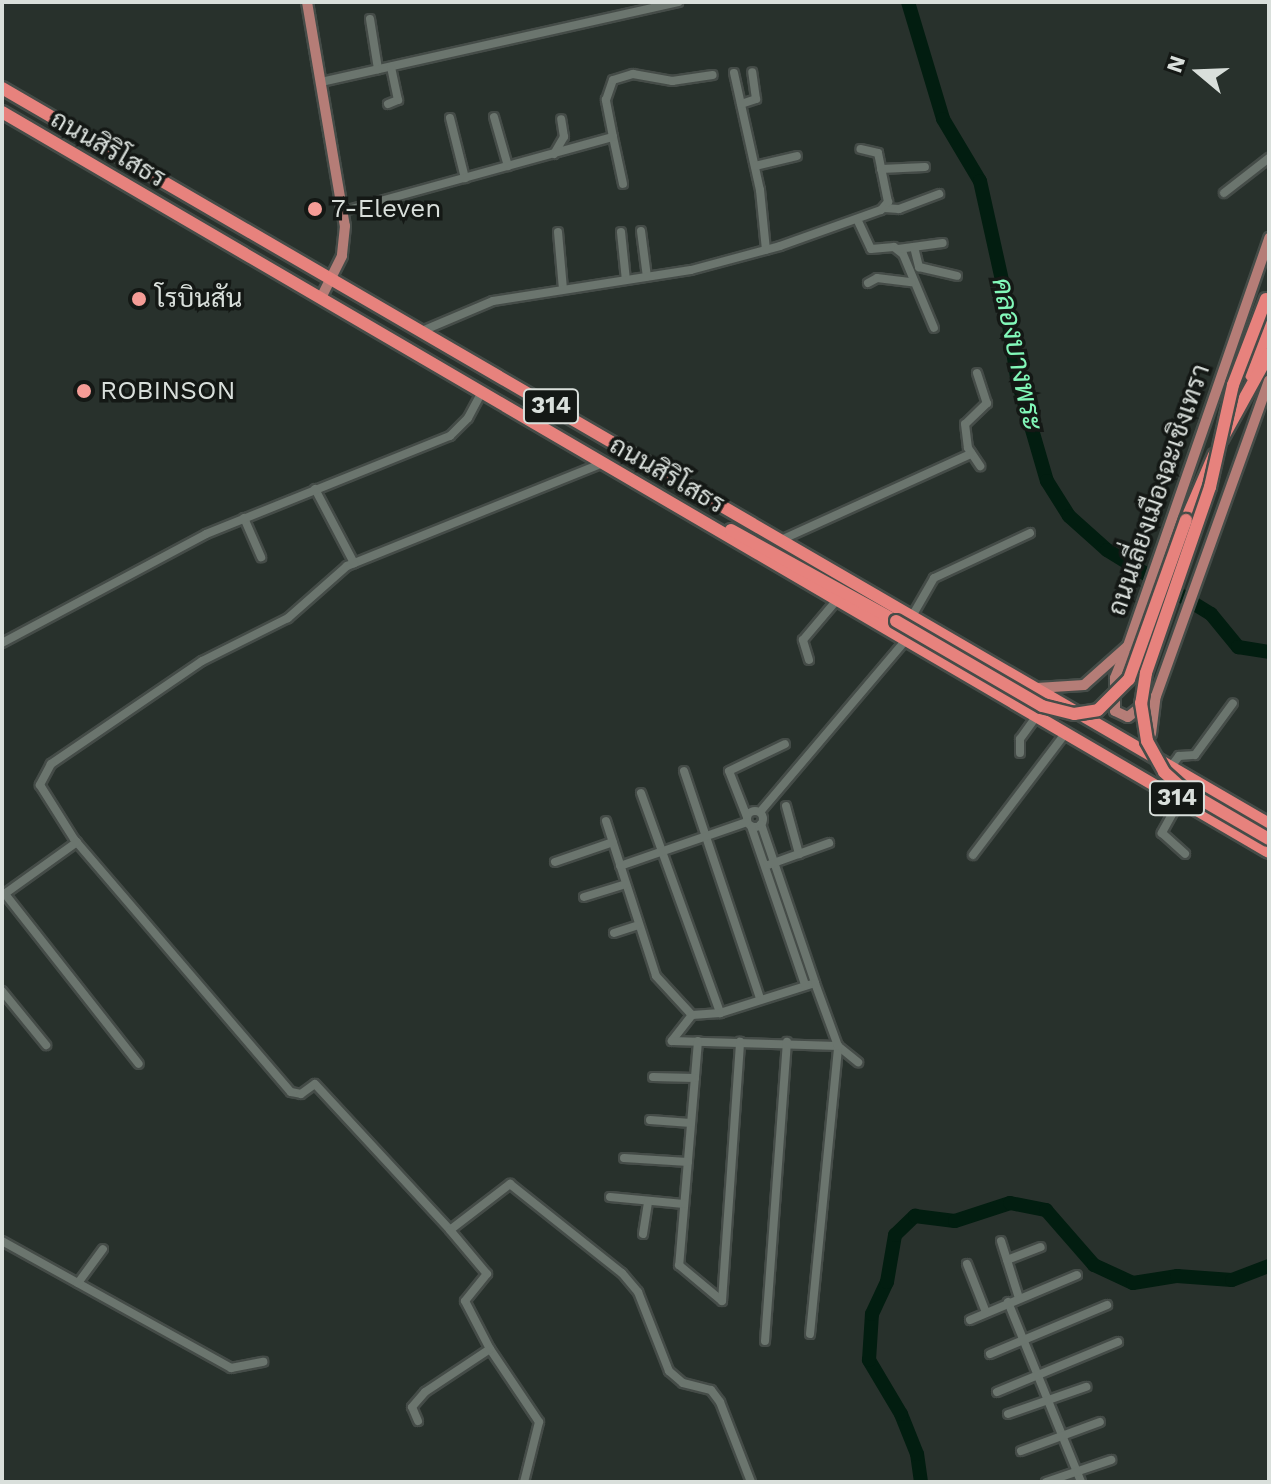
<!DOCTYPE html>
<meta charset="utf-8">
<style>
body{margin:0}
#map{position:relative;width:1271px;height:1484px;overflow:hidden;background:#28312c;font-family:"Work Sans",Sarabun,sans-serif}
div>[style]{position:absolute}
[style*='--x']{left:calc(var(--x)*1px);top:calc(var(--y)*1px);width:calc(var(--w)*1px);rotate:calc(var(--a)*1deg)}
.river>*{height:14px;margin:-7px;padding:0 7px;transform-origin:7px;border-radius:7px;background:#021d10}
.roads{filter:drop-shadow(2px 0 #454c48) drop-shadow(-2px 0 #454c48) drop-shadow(0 2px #454c48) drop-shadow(0 -2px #454c48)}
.minor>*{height:8px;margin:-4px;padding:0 4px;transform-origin:4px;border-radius:4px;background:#6b756e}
.minor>.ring{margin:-4px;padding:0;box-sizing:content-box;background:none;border:8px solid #6b756e;border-radius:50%}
.major>*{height:10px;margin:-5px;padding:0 5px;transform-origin:5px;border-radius:5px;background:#b57d77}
.highway>*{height:12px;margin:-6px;padding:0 6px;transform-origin:6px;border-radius:6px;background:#e7827d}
.bridges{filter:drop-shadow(2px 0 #454c48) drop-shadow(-2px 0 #454c48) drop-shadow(0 2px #454c48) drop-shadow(0 -2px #454c48)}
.highway-bridge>*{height:12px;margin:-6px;padding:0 6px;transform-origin:6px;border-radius:6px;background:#e7827d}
.dots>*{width:22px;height:22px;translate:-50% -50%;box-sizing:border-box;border:4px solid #141815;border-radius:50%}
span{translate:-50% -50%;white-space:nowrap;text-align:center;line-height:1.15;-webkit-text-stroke:7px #141815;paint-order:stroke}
.shield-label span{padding:2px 6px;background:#141815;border:2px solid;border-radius:6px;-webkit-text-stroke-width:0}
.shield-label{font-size:24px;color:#d9dfdb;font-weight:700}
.street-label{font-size:26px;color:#d9dfdb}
.poi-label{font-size:26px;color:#d9dfdb}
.left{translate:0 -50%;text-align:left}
.water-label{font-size:28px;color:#82f8b9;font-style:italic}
.frame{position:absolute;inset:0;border:4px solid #d9dfdb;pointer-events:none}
.north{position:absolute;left:1159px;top:32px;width:80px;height:80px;-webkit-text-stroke:6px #141815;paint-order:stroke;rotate:289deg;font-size:22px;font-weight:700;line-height:32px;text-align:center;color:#d9dfdb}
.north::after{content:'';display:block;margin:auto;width:28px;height:36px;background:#d9dfdb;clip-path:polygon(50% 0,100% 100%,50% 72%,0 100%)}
</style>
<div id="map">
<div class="river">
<i style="--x:908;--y:2;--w:122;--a:73.3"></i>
<i style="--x:943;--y:119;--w:72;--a:59.2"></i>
<i style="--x:980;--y:181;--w:107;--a:77.5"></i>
<i style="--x:1003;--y:285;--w:94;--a:81.4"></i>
<i style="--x:1017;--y:378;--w:107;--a:73.8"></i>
<i style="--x:1047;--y:481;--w:41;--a:57.8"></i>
<i style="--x:1069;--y:516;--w:51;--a:41.8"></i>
<i style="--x:1107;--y:550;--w:122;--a:31.6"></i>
<i style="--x:1211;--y:614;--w:43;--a:50.7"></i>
<i style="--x:1238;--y:647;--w:31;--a:9"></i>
<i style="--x:921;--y:1482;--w:28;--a:-98"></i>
<i style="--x:917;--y:1454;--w:43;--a:-111.8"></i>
<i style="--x:901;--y:1414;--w:63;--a:-120.7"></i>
<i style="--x:869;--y:1360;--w:46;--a:-86.3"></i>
<i style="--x:872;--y:1314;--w:35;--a:-65"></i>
<i style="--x:887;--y:1282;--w:48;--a:-80.3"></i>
<i style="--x:895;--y:1235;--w:28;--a:-44"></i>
<i style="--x:915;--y:1216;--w:40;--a:7.1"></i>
<i style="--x:955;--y:1221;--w:58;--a:-18.1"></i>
<i style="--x:1010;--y:1203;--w:37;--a:11"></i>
<i style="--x:1046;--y:1210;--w:73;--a:48.9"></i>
<i style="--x:1094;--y:1265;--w:43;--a:24.8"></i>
<i style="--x:1133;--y:1283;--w:45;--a:-9"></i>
<i style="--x:1177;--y:1276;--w:55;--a:4.2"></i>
<i style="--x:1232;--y:1280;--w:40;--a:-21"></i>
</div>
<div class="roads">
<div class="minor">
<i style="--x:370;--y:19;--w:51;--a:80.9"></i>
<i style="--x:734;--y:73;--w:120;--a:77.5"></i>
<i style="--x:760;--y:190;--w:60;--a:84.3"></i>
<i style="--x:321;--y:82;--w:366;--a:-12.6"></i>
<i style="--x:388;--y:104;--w:11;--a:-22"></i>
<i style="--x:398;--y:100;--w:34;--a:-102"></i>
<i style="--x:741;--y:104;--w:16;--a:-18"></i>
<i style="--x:756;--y:99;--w:27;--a:-98"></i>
<i style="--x:494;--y:117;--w:51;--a:74.1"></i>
<i style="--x:450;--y:118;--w:62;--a:76"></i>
<i style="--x:613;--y:137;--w:48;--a:78"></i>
<i style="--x:554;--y:154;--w:20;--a:-60"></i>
<i style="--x:564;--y:137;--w:18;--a:-99"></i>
<i style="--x:755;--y:166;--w:43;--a:-13.4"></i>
<i style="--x:881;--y:169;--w:44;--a:-2.6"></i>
<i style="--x:1224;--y:193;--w:57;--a:-37.9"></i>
<i style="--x:884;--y:208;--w:15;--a:4"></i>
<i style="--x:899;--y:209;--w:43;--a:-20.6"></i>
<i style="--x:344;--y:211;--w:279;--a:-15.4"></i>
<i style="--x:613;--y:137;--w:38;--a:-101"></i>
<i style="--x:606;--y:100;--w:21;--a:-71"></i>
<i style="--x:613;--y:80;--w:21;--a:-17"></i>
<i style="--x:633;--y:74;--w:40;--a:10"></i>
<i style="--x:672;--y:81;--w:41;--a:-8.3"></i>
<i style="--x:857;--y:219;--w:33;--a:65"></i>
<i style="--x:871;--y:249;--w:23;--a:-5"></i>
<i style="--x:894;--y:247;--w:11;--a:38"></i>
<i style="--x:903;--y:254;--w:80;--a:67.3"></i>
<i style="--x:641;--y:231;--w:46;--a:82.6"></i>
<i style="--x:558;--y:232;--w:57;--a:85"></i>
<i style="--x:621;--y:232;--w:48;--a:84.1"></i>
<i style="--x:914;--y:247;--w:21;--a:76"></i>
<i style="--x:919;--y:267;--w:39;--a:13"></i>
<i style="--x:898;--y:249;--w:45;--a:-7.6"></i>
<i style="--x:868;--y:283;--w:10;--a:-29"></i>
<i style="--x:877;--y:278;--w:35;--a:7"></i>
<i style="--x:422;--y:331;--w:77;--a:-22.9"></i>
<i style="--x:493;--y:301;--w:200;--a:-8.9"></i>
<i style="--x:691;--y:270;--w:92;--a:-15.1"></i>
<i style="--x:780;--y:246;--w:107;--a:-19.6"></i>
<i style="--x:881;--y:210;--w:11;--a:-49"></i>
<i style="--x:888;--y:202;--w:50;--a:-101.5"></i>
<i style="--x:878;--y:153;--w:18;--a:-167"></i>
<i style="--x:977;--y:373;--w:32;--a:72"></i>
<i style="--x:987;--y:403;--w:30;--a:136"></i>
<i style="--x:965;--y:424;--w:24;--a:83"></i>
<i style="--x:968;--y:448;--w:22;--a:56"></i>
<i style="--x:603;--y:463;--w:276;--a:158.1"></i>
<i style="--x:347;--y:566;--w:79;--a:138.6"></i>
<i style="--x:288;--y:618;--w:96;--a:153.4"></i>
<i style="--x:202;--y:661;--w:183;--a:145.7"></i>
<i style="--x:51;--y:764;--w:24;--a:118"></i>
<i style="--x:40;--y:785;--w:64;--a:57.8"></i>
<i style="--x:74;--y:839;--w:333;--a:49.4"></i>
<i style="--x:291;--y:1092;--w:10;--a:11"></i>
<i style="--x:301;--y:1094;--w:17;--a:-36"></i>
<i style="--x:315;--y:1084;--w:199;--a:47.2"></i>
<i style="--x:450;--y:1230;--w:76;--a:-37.5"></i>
<i style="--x:510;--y:1184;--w:143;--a:38.5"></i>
<i style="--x:622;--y:1273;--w:25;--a:50"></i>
<i style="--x:638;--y:1292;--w:85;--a:68.6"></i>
<i style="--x:669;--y:1371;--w:18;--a:41"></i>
<i style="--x:683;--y:1383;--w:29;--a:14"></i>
<i style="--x:711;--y:1390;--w:15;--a:53"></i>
<i style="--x:720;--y:1402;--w:86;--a:68.8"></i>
<i style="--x:315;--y:489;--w:84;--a:62.2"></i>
<i style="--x:244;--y:518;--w:43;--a:66.4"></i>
<i style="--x:781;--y:540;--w:209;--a:-24.4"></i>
<i style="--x:911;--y:618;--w:46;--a:-60.1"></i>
<i style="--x:934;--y:578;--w:106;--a:-25.1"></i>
<i style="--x:2;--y:643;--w:231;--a:-28.1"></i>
<i style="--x:206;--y:534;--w:263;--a:-21.9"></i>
<i style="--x:450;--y:436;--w:25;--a:-45"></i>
<i style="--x:468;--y:418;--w:30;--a:-62"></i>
<i style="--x:809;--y:660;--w:21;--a:-107"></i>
<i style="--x:803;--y:640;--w:51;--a:-49.8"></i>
<i style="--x:1020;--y:753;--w:14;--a:-90"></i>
<i style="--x:1020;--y:739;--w:27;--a:-54"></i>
<i style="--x:1170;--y:768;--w:15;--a:-53"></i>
<i style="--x:1179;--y:756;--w:16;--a:-4"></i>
<i style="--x:1195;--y:755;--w:64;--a:-53.8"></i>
<i style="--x:684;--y:771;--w:239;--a:71.5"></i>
<i style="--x:641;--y:793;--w:234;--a:70.2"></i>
<i style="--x:1180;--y:800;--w:38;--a:119"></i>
<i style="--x:1162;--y:833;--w:31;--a:42"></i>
<i style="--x:786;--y:806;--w:50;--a:74.8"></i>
<i class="ring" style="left:747px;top:811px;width:8px;height:8px"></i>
<i style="--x:760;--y:812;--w:226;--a:-49.7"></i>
<i style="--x:747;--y:817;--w:49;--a:-111.4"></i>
<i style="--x:729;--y:771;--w:62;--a:-25.7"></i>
<i style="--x:606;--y:821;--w:163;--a:72.1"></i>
<i style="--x:656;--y:976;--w:53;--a:47.3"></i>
<i style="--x:761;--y:824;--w:168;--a:71.2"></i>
<i style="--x:815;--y:983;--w:100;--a:162.5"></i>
<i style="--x:720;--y:1013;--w:28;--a:176"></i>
<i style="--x:692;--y:1015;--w:33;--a:128"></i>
<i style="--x:672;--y:1041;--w:166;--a:1.7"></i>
<i style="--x:838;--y:1046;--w:26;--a:39"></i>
<i style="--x:751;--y:826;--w:168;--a:71.2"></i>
<i style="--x:973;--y:855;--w:152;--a:-52.8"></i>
<i style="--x:555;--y:862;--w:61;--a:-19"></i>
<i style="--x:768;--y:865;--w:65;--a:-19.8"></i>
<i style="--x:620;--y:866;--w:134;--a:-19.1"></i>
<i style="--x:5;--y:894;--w:216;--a:51.8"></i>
<i style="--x:3;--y:895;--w:91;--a:-35.6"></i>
<i style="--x:584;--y:897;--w:44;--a:-17.2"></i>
<i style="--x:614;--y:933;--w:26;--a:-18"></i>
<i style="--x:2;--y:991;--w:70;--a:50.8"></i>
<i style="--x:698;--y:1041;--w:225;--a:94.8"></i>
<i style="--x:679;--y:1265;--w:56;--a:39.9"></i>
<i style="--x:722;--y:1301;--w:260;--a:-86"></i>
<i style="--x:653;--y:1077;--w:42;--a:1.4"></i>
<i style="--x:650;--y:1120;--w:41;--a:4.2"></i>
<i style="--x:624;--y:1158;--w:64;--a:3.6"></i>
<i style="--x:610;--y:1197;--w:74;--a:5.4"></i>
<i style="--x:643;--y:1234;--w:33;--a:-81"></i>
<i style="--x:2;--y:1241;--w:262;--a:29"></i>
<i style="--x:231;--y:1368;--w:33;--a:-11"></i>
<i style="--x:1001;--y:1241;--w:60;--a:72.5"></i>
<i style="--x:1007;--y:1260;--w:36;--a:-21"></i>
<i style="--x:967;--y:1264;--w:49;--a:68.6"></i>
<i style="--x:78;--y:1283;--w:42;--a:-53.7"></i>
<i style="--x:1008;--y:1302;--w:194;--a:67.9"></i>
<i style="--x:970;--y:1320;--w:116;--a:-22.8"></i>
<i style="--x:810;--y:1334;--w:289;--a:-84.4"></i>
<i style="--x:838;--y:1046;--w:67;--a:-110.1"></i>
<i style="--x:765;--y:1341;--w:300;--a:-85.8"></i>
<i style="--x:490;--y:1349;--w:88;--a:56.1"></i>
<i style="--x:539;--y:1422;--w:62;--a:104"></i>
<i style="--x:990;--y:1354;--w:127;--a:-22.7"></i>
<i style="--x:997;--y:1392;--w:131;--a:-22.5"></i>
<i style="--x:1008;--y:1414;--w:83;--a:-19.1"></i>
<i style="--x:418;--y:1421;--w:15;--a:-113"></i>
<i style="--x:412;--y:1407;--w:20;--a:-49"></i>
<i style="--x:425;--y:1392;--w:78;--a:-33.5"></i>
<i style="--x:490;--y:1349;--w:54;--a:-117.5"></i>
<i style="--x:465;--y:1301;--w:35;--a:-51"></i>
<i style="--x:487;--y:1274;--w:57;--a:-130.1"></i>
<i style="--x:1021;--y:1451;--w:84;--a:-20.2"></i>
<i style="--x:1046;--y:1482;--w:69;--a:-18.7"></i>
</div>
<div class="major">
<i style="--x:307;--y:2;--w:227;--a:80.4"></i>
<i style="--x:345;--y:226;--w:30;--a:96"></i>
<i style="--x:342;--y:256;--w:47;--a:116.6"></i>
<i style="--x:1125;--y:653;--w:27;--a:112"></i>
<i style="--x:1115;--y:678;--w:33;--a:90"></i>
<i style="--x:1115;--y:711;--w:14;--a:25"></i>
<i style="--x:1128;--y:717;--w:19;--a:-39"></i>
<i style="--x:1037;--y:688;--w:47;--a:-3.7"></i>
<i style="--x:1084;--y:685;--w:59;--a:-41.6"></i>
<i style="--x:1128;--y:646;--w:432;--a:-70.9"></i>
<i style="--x:1151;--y:734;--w:38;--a:-83"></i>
<i style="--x:1156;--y:696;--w:335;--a:-70.3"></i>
</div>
<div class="highway">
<i style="--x:2;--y:88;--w:1465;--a:30.15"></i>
<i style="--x:2;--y:112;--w:1467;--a:30.29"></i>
<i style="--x:1251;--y:375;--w:53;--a:-70.2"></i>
<i style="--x:1222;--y:439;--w:97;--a:-61.1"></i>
<i style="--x:1186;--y:520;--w:71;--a:-66.7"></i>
<i style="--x:731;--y:530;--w:188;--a:28.9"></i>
</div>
</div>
<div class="bridges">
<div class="highway-bridge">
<i style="--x:1266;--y:299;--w:92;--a:111"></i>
<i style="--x:1233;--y:385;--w:105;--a:102.7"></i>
<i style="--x:1210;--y:487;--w:197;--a:109"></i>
<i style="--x:1146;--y:673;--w:30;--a:99"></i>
<i style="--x:1141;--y:703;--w:38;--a:81"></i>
<i style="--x:1147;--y:741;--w:35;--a:61"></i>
<i style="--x:1164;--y:772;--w:25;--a:42"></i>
<i style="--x:1183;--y:789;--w:99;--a:30.2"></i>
<i style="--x:896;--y:621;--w:169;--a:30.2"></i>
<i style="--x:1042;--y:706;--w:33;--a:14"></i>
<i style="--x:1074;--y:714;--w:24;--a:-9"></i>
<i style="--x:1098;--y:710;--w:44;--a:-45"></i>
<i style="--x:1129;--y:679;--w:169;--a:-70.3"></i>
</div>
</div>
<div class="dots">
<i style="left:315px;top:209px;background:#f59c96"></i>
<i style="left:139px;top:299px;background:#f59c96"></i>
<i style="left:84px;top:391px;background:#f59c96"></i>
</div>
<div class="shield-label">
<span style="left:551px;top:406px">314</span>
<span style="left:1177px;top:798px">314</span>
</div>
<div class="street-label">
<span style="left:108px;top:149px;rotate:30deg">ถนนสิริโสธร</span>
<span style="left:667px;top:475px;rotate:30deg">ถนนสิริโสธร</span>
<span style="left:1159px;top:490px;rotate:-71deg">ถนนเลี่ยงเมืองฉะเชิงเทรา</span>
</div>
<div class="poi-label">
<span class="left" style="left:331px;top:209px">7-Eleven</span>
<span class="left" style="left:155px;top:299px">โรบินสัน</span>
<span class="left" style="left:100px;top:391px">ROBINSON</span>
</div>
<div class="water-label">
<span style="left:1017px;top:354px;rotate:78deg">คลองบางพระ</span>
</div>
<div class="frame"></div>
<div class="north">N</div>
</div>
